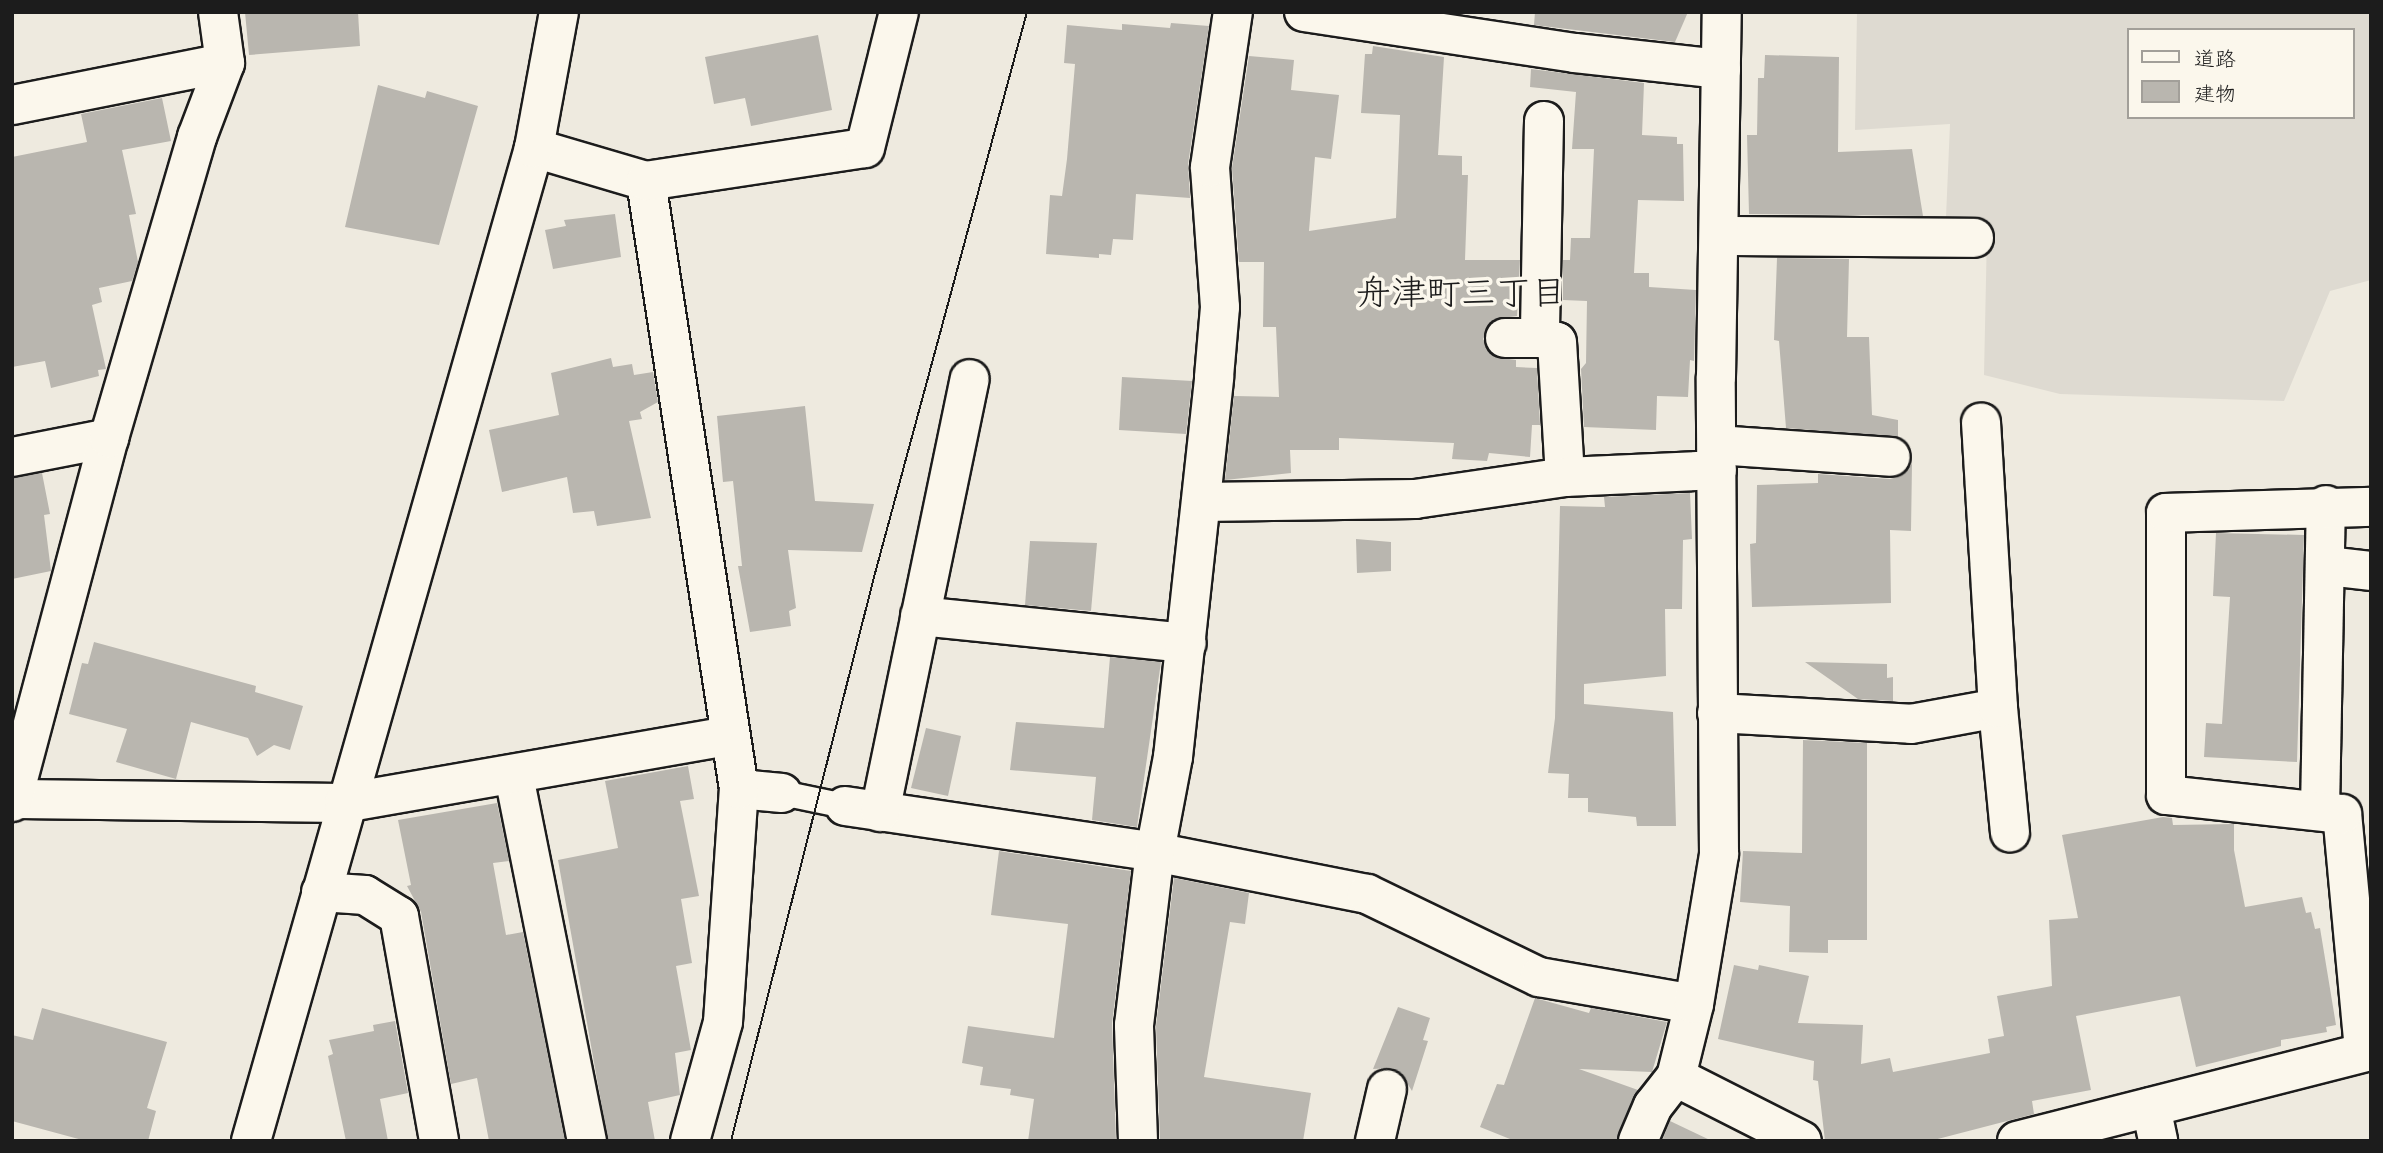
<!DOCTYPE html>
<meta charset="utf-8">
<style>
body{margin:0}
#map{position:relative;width:2383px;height:1153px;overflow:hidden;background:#eeeadf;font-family:Caveat,"Klee One",sans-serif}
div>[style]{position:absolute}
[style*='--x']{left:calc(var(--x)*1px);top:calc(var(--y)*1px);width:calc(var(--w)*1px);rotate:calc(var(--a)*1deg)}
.built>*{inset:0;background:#dedad1}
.building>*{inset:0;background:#b9b6af}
.roads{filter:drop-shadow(2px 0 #1c1c1c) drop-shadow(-2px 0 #1c1c1c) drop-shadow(0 2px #1c1c1c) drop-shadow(0 -2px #1c1c1c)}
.service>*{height:24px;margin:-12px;padding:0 12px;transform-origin:12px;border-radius:12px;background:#fbf7ec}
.minor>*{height:38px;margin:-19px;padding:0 19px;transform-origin:19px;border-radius:19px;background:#fbf7ec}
.tertiary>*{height:38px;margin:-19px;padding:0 19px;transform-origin:19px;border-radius:19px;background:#fbf7ec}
.tram>*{height:2px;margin:-1px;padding:0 1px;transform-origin:1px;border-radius:1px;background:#1c1c1c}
span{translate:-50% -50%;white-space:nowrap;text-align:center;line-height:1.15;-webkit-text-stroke:7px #fbf7ec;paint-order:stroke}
.neighbourhood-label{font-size:35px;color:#1c1c1c}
.frame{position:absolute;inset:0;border:14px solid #1c1c1c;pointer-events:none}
.legend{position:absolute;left:2127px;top:28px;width:228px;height:91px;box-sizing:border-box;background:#fbf7ec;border:2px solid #a29f99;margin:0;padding:9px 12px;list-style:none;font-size:21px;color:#1c1c1c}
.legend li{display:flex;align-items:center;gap:14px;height:35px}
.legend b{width:35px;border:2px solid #a29f99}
</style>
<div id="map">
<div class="built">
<i style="clip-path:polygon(evenodd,1857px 12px,2371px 12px,2371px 280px,2330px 291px,2284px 401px,2060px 394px,1984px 375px,1987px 232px,1975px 217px,1946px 217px,1950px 124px,1855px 130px,1857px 12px,2129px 30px,2353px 30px,2353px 117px,2129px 117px,2129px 30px)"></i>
</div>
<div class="building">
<i style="clip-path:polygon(245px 12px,358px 12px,360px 46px,249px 55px)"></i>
<i style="clip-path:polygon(1535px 12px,1688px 12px,1675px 42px,1534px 25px)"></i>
<i style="clip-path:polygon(1171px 23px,1209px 26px,1188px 164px,1190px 198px,1136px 194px,1133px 240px,1113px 239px,1111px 255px,1099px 254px,1099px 258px,1046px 254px,1050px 195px,1062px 196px,1067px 159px,1075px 64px,1064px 63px,1067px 25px,1122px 30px,1122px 24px,1170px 28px)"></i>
<i style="clip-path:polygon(818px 35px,832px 110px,751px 126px,745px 98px,714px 104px,705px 57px)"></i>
<i style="clip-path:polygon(1373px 46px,1444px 57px,1438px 155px,1462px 156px,1462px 175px,1468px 175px,1465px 260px,1520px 260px,1517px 316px,1494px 319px,1483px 339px,1495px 357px,1516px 360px,1516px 367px,1537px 368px,1540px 425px,1532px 425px,1530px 457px,1489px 453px,1487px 461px,1452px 459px,1454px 443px,1339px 438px,1339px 450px,1290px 450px,1291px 473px,1225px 480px,1234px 396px,1279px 397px,1276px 327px,1263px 327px,1264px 262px,1239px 262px,1232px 168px,1249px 56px,1294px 60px,1291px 90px,1339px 95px,1331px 159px,1315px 157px,1309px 231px,1396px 218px,1400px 115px,1361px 113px,1365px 54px,1372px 54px)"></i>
<i style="clip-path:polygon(1765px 55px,1839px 57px,1838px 152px,1912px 149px,1923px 216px,1749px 214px,1747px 135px,1757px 135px,1758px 78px,1764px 78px)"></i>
<i style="clip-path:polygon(1531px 69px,1644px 83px,1642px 135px,1677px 137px,1677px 144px,1683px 144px,1684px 201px,1638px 200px,1634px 273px,1649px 273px,1649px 287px,1696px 290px,1694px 361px,1690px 360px,1688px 397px,1657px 396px,1656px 430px,1584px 427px,1581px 369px,1586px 363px,1587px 301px,1563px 300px,1563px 260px,1570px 260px,1571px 238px,1590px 238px,1594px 149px,1572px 149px,1576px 92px,1530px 87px)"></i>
<i style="clip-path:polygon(378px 85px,425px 98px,427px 91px,478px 106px,439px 245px,345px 227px)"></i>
<i style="clip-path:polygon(162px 98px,171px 141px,122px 150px,136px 214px,129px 215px,138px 262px,132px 281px,99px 288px,102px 302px,92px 305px,106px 369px,98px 370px,99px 376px,51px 388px,45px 361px,12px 367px,12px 157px,87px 142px,81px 114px)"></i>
<i style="clip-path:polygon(615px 214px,621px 257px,553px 269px,545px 230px,566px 226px,564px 220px)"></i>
<i style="clip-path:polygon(1777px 258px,1849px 259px,1847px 337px,1869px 337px,1872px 415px,1898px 420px,1898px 437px,1786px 428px,1779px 341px,1774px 340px)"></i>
<i style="clip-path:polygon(611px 358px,613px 367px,632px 364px,634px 375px,653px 372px,658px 402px,640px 412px,642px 419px,629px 421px,651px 518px,597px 526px,594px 511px,573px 513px,567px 477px,502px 492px,489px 430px,559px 415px,551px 373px)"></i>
<i style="clip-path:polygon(1122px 377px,1192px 381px,1186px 434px,1119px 430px)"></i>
<i style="clip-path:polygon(805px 406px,815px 501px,874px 504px,862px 552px,788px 550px,796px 608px,789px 611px,791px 626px,750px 632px,738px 566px,742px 566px,733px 481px,723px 482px,717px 416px)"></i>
<i style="clip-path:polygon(1912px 464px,1911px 531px,1890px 530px,1891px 603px,1752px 607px,1750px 544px,1756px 543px,1757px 485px,1818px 483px,1818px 474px,1890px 479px,1901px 476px)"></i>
<i style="clip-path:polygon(42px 473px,50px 514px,44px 515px,51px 571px,12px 579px,12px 478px)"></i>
<i style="clip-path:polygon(1690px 493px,1692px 539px,1683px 540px,1682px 609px,1665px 609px,1666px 676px,1584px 684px,1584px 704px,1673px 712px,1676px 826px,1637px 826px,1636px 817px,1588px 812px,1588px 798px,1568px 798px,1569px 774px,1548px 773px,1555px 718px,1560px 506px,1605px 507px,1604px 497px)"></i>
<i style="clip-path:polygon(2216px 533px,2304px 535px,2297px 762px,2204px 757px,2206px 723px,2222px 724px,2230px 597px,2213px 596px)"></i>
<i style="clip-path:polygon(1356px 539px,1391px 542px,1391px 571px,1357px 573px)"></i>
<i style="clip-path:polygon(1030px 541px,1097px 543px,1091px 611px,1025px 605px)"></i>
<i style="clip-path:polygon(94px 642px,256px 686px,255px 692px,303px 706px,290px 750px,274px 745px,257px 756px,248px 738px,191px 722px,176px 779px,116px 762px,127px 729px,69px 714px,82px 663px,88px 664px)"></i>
<i style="clip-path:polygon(1110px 657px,1161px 662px,1137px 827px,1092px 820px,1096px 777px,1010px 770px,1016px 722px,1104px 728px)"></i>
<i style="clip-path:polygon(1805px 662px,1887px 664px,1887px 678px,1893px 677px,1893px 701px,1858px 699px)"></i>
<i style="clip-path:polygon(926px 728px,961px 736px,948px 796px,911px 788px)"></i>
<i style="clip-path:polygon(1803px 740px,1867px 743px,1867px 940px,1828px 940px,1828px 953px,1789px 952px,1790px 906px,1740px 902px,1743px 851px,1802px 853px)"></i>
<i style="clip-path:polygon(688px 766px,694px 799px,680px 801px,699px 896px,681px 899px,692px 963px,676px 966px,691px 1050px,675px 1053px,680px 1095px,648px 1102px,655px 1141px,608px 1141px,558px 860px,618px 848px,605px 781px)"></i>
<i style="clip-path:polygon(497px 803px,509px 861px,493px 863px,506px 935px,523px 932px,565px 1141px,489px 1141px,477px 1078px,451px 1084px,421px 912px,407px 886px,411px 885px,398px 820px)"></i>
<i style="clip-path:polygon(2163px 817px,2172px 818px,2173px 825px,2234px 824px,2234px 850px,2245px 907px,2302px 897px,2306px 913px,2311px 912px,2315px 929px,2320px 928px,2336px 1025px,2326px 1027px,2327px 1032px,2281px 1040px,2281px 1046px,2196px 1067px,2180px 996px,2076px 1016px,2091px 1090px,2032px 1101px,2034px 1114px,1930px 1141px,1825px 1141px,1818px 1081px,1813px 1080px,1814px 1061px,1718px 1039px,1734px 965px,1758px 970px,1759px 965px,1809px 976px,1798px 1023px,1863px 1025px,1861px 1064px,1890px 1058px,1893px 1072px,1990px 1053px,1988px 1039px,2004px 1036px,1997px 996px,2052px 986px,2049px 920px,2078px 918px,2062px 835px)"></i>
<i style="clip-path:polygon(999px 851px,1131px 871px,1112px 1023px,1116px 1141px,1028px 1141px,1034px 1099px,1010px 1095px,1011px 1089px,980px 1085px,983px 1067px,962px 1063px,968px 1026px,1054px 1038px,1068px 924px,991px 915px)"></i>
<i style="clip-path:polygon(1174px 878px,1249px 893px,1245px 924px,1230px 922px,1204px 1077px,1311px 1093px,1303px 1141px,1160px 1141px,1156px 1026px)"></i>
<i style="clip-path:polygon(1535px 998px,1589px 1013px,1591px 1008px,1667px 1022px,1652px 1072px,1579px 1069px,1638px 1090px,1617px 1141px,1515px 1141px,1480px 1127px,1497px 1084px,1504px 1085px)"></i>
<i style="clip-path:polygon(1398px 1007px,1430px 1018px,1423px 1040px,1428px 1041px,1412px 1091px,1401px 1073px,1391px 1068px,1373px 1069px)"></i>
<i style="clip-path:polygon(42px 1008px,167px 1042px,147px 1108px,156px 1111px,148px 1141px,86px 1141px,12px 1121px,12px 1035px,33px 1040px)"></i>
<i style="clip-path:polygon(395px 1021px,408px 1093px,380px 1099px,388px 1141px,346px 1141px,328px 1056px,333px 1054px,329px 1040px,374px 1031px,373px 1025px)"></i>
<i style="clip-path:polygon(1670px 1121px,1712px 1141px,1662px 1141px)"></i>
</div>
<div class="roads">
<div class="service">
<i style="--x:782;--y:793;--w:64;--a:11.7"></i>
</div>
<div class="minor">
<i style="--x:1304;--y:12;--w:274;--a:8.6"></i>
<i style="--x:1575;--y:53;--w:147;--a:6.3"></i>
<i style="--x:12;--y:105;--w:217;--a:-11.2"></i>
<i style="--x:1544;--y:121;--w:217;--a:91.1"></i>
<i style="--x:1540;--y:338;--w:17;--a:13"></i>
<i style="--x:1557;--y:342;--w:135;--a:86.6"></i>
<i style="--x:534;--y:148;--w:117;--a:16.4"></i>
<i style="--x:1719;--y:236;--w:255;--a:0.4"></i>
<i style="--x:1505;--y:338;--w:35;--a:0"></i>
<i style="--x:1717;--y:445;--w:174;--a:3.9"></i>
<i style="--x:12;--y:457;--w:99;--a:-11.1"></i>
<i style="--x:1201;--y:502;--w:214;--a:-0.8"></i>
<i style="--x:1415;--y:499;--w:152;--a:-8.3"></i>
<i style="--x:1565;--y:477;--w:152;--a:-2.6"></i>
<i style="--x:2328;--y:566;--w:43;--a:6.6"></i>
<i style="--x:920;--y:616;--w:268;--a:5.8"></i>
<i style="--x:1998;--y:708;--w:125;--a:84.5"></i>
<i style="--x:1717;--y:713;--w:194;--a:3.2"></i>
<i style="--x:1911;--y:724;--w:88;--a:-10.4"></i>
<i style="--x:1998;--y:708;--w:286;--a:-93.4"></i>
<i style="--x:514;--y:776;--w:372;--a:78.7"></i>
<i style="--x:739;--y:789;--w:43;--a:5.3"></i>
<i style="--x:12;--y:799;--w:332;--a:0.7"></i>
<i style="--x:344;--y:803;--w:389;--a:-9.9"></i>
<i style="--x:12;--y:802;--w:377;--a:-75.1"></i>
<i style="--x:109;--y:438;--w:314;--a:-73.7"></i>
<i style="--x:197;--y:137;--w:79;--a:-69.3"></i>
<i style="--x:225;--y:63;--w:51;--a:-97.8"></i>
<i style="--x:845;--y:806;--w:313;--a:8.4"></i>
<i style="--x:1155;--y:852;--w:216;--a:11.2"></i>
<i style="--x:1367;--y:894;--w:191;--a:25.8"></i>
<i style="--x:1539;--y:977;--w:157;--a:9.9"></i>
<i style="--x:2320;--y:810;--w:305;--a:-88.9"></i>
<i style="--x:880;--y:812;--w:442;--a:-78.3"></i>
<i style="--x:321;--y:892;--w:44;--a:3.9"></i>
<i style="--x:365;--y:895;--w:40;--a:32"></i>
<i style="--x:399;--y:916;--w:229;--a:79.9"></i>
<i style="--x:2364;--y:1050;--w:237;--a:-95.3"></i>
<i style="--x:2342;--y:814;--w:177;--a:-173.8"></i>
<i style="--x:2166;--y:795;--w:282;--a:-90"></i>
<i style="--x:2166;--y:513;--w:205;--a:-1.7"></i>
<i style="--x:1676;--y:1077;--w:141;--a:26.9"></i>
<i style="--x:2151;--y:1107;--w:35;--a:78"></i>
<i style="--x:690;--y:1141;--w:123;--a:-74.5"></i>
<i style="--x:723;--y:1022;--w:234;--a:-86.1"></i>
<i style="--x:739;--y:789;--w:615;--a:-98.7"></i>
<i style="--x:646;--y:181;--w:221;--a:-8.6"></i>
<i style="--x:865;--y:148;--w:140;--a:-76"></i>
<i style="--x:1138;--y:1141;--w:116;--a:-92"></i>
<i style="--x:1134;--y:1025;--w:174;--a:-83.1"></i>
<i style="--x:1155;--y:852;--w:97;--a:-79.3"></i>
<i style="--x:1173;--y:757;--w:382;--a:-83.8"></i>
<i style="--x:1214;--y:377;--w:70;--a:-85.1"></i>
<i style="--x:1220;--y:307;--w:140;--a:-94.1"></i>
<i style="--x:1210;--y:167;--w:157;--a:-81.6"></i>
<i style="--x:1375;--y:1141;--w:53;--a:-77"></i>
<i style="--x:1638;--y:1141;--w:38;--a:-67"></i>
<i style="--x:1653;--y:1106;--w:37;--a:-52"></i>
<i style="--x:1676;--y:1077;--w:75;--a:-76.1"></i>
<i style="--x:1694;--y:1004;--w:152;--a:-80.5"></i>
<i style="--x:1719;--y:854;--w:477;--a:-90.4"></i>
<i style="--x:1716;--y:377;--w:365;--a:-89.1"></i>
<i style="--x:2017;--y:1141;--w:365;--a:-14.3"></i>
</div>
<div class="tertiary">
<i style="--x:251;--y:1141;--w:1033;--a:-74.09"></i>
<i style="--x:534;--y:148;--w:138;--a:-79.6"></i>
</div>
</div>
<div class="tram">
<i style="--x:731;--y:1141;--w:582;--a:-75.77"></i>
<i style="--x:874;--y:577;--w:585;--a:-74.85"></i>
</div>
<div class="neighbourhood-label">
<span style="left:1461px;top:293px">舟津町三丁目</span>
</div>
<div class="frame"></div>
<ul class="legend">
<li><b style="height:9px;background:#fbf7ec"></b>道路</li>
<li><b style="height:19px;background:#b9b6af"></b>建物</li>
</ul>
</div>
